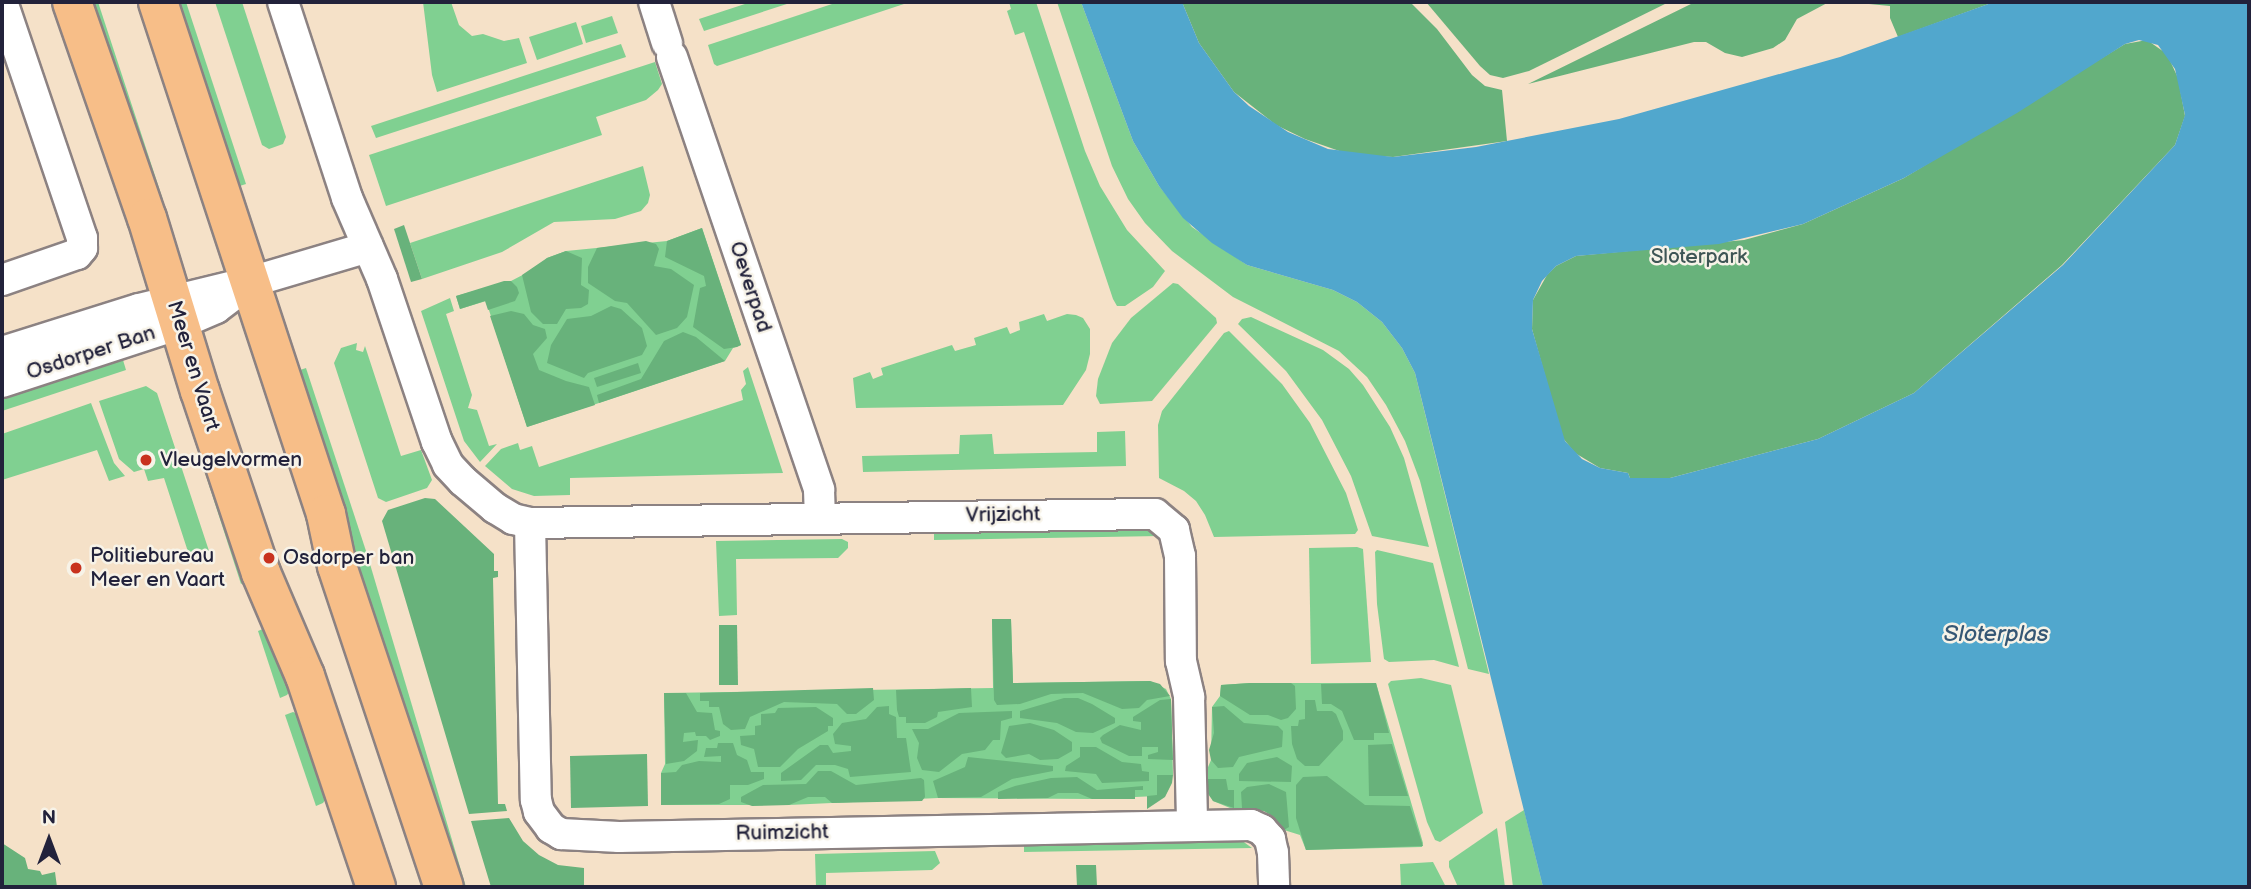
<!DOCTYPE html>
<style>
body{margin:0}
#map{position:relative;width:2251px;height:889px;overflow:hidden;background:#f5e1c8;font-family:"Balsamiq Sans",sans-serif}
div>[style]{position:absolute}
[style*='--x']{left:calc(var(--x)*1px);top:calc(var(--y)*1px);width:calc(var(--w)*1px);rotate:calc(var(--a)*1deg)}
.green>*{inset:0;background:#80d091}
.forest>*{inset:0;background:#68b27b}
.water>*{inset:0;background:#51a7cd}
.roads{filter:drop-shadow(2px 0 #8c8282) drop-shadow(-2px 0 #8c8282) drop-shadow(0 2px #8c8282) drop-shadow(0 -2px #8c8282)}
.minor>*{height:30px;margin:-15px;padding:0 15px;transform-origin:15px;border-radius:15px;background:#fff}
.major>*{height:38px;margin:-19px;padding:0 19px;transform-origin:19px;border-radius:19px;background:#f7be88}
.dots>*{width:19px;height:19px;translate:-50% -50%;box-sizing:border-box;border:4px solid #f7f3e8;border-radius:50%}
span{translate:-50% -50%;white-space:nowrap;text-align:center;line-height:1.15;-webkit-text-stroke:5px #f7f3e8;paint-order:stroke}
.park-label{font-size:21px;color:#3e5655}
.street-label{font-size:21px;color:#22223b}
.poi-label{font-size:21px;color:#22223b}
.left{translate:0 -50%;text-align:left}
.water-label{font-size:23px;color:#355775;font-style:italic}
.frame{position:absolute;inset:0;border:4px solid #22223b;pointer-events:none}
.north{position:absolute;left:14px;top:805px;width:70px;height:70px;-webkit-text-stroke:5px #f7f3e8;paint-order:stroke;rotate:0deg;font-size:19px;font-weight:700;line-height:28px;text-align:center;color:#22223b}
.north::after{content:'';display:block;margin:auto;width:24px;height:32px;background:#22223b;clip-path:polygon(50% 0,100% 100%,50% 72%,0 100%)}
</style>
<div id="map">
<div class="green">
<i style="clip-path:polygon(90px 2px,98px 2px,163px 200px,156px 202px)"></i>
<i style="clip-path:polygon(165px 2px,186px 2px,246px 184px,227px 190px)"></i>
<i style="clip-path:polygon(215px 2px,242px 2px,286px 137px,283px 144px,269px 149px,262px 145px)"></i>
<i style="clip-path:polygon(423px 2px,451px 2px,459px 25px,472px 36px,483px 34px,504px 41px,519px 38px,527px 63px,437px 92px,432px 75px)"></i>
<i style="clip-path:polygon(751px 2px,793px 2px,704px 31px,699px 19px)"></i>
<i style="clip-path:polygon(838px 2px,910px 2px,717px 66px,714px 64px,708px 45px)"></i>
<i style="clip-path:polygon(1009px 2px,1036px 2px,1085px 151px,1100px 186px,1127px 230px,1165px 271px,1153px 287px,1125px 306px,1117px 306px,1113px 299px,1024px 32px,1015px 35px,1007px 11px,1011px 9px)"></i>
<i style="clip-path:polygon(1057px 2px,1081px 2px,1133px 141px,1159px 186px,1192px 227px,1247px 265px,1333px 290px,1357px 302px,1382px 322px,1402px 348px,1415px 373px,1489px 674px,1468px 669px,1420px 481px,1405px 441px,1386px 405px,1367px 377px,1339px 351px,1233px 297px,1172px 251px,1145px 223px,1128px 199px,1112px 166px)"></i>
<i style="clip-path:polygon(612px 16px,618px 33px,586px 43px,581px 26px)"></i>
<i style="clip-path:polygon(576px 22px,583px 44px,537px 60px,529px 37px)"></i>
<i style="clip-path:polygon(621px 44px,626px 57px,376px 138px,371px 126px)"></i>
<i style="clip-path:polygon(655px 62px,662px 84px,658px 90px,646px 100px,596px 117px,602px 135px,386px 206px,369px 155px)"></i>
<i style="clip-path:polygon(643px 166px,650px 195px,648px 203px,641px 211px,615px 219px,554px 222px,502px 252px,422px 279px,410px 243px)"></i>
<i style="clip-path:polygon(702px 228px,741px 345px,733px 348px,725px 361px,527px 427px,486px 301px,460px 309px,456px 296px,511px 281px,538px 267px,547px 258px,566px 251px,667px 241px)"></i>
<i style="clip-path:polygon(1173px 283px,1178px 284px,1216px 318px,1217px 323px,1152px 401px,1100px 404px,1096px 396px,1098px 379px,1112px 343px,1131px 318px)"></i>
<i style="clip-path:polygon(450px 298px,454px 311px,446px 314px,472px 395px,468px 408px,477px 410px,489px 446px,497px 444px,480px 462px,464px 441px,421px 311px)"></i>
<i style="clip-path:polygon(1044px 314px,1047px 321px,1067px 314px,1076px 315px,1083px 318px,1090px 329px,1090px 354px,1086px 370px,1063px 405px,856px 408px,853px 378px,870px 372px,873px 379px,883px 375px,881px 368px,952px 345px,955px 351px,976px 345px,974px 338px,1007px 327px,1010px 334px,1020px 330px,1019px 322px)"></i>
<i style="clip-path:polygon(1251px 317px,1323px 350px,1349px 369px,1363px 385px,1390px 427px,1404px 458px,1429px 547px,1372px 536px,1351px 476px,1322px 420px,1286px 371px,1238px 324px,1242px 319px)"></i>
<i style="clip-path:polygon(1229px 331px,1282px 384px,1310px 423px,1346px 493px,1358px 530px,1355px 534px,1214px 537px,1205px 515px,1196px 501px,1184px 491px,1159px 478px,1158px 425px,1162px 411px,1224px 333px)"></i>
<i style="clip-path:polygon(357px 343px,356px 350px,363px 352px,365px 346px,401px 456px,421px 450px,432px 480px,427px 488px,386px 502px,378px 498px,334px 363px,341px 348px)"></i>
<i style="clip-path:polygon(123px 360px,126px 370px,2px 411px,2px 399px)"></i>
<i style="clip-path:polygon(748px 367px,783px 473px,570px 478px,570px 495px,534px 496px,512px 489px,485px 466px,501px 449px,518px 443px,520px 450px,532px 446px,539px 467px,743px 400px,741px 390px,746px 384px,743px 371px)"></i>
<i style="clip-path:polygon(306px 368px,367px 554px,466px 887px,451px 887px,297px 371px)"></i>
<i style="clip-path:polygon(146px 386px,157px 393px,210px 554px,191px 561px,164px 478px,148px 481px,144px 469px,134px 472px,119px 459px,99px 401px)"></i>
<i style="clip-path:polygon(91px 403px,114px 463px,125px 476px,109px 481px,97px 450px,2px 480px,2px 434px)"></i>
<i style="clip-path:polygon(196px 405px,248px 581px,241px 584px,184px 408px)"></i>
<i style="clip-path:polygon(1125px 431px,1126px 466px,863px 472px,862px 456px,959px 454px,960px 435px,992px 434px,994px 454px,1097px 452px,1097px 432px)"></i>
<i style="clip-path:polygon(1148px 528px,1160px 536px,934px 540px,934px 531px)"></i>
<i style="clip-path:polygon(842px 539px,848px 542px,848px 548px,838px 558px,736px 559px,737px 615px,719px 616px,716px 541px)"></i>
<i style="clip-path:polygon(1357px 547px,1363px 549px,1371px 662px,1311px 664px,1309px 548px)"></i>
<i style="clip-path:polygon(1377px 550px,1433px 563px,1459px 667px,1434px 660px,1389px 662px,1384px 659px,1377px 604px,1375px 552px)"></i>
<i style="clip-path:polygon(992px 619px,1011px 619px,1013px 683px,1150px 681px,1166px 689px,1171px 699px,1173px 775px,1157px 775px,1157px 796px,1092px 799px,938px 798px,789px 805px,661px 805px,661px 773px,665px 764px,664px 693px,993px 688px)"></i>
<i style="clip-path:polygon(275px 624px,296px 682px,287px 695px,280px 698px,258px 631px)"></i>
<i style="clip-path:polygon(1421px 678px,1451px 685px,1483px 813px,1440px 842px,1435px 840px,1427px 822px,1388px 684px,1391px 681px)"></i>
<i style="clip-path:polygon(1250px 683px,1376px 683px,1423px 843px,1422px 847px,1306px 850px,1300px 835px,1284px 830px,1274px 817px,1264px 811px,1230px 808px,1213px 801px,1203px 779px,1211px 760px,1212px 707px,1220px 696px,1221px 685px)"></i>
<i style="clip-path:polygon(293px 712px,308px 718px,333px 789px,323px 803px,316px 806px,285px 715px)"></i>
<i style="clip-path:polygon(1524px 810px,1543px 887px,1513px 887px,1505px 822px)"></i>
<i style="clip-path:polygon(1497px 828px,1505px 887px,1458px 887px,1449px 867px,1449px 861px)"></i>
<i style="clip-path:polygon(1241px 840px,1252px 848px,1024px 852px,1024px 843px)"></i>
<i style="clip-path:polygon(935px 851px,940px 863px,932px 870px,826px 873px,826px 887px,816px 887px,815px 854px)"></i>
<i style="clip-path:polygon(1433px 862px,1446px 887px,1401px 887px,1400px 864px)"></i>
</div>
<div class="forest">
<i style="clip-path:polygon(1182px 2px,1410px 2px,1437px 29px,1472px 75px,1485px 86px,1502px 90px,1507px 141px,1393px 157px,1348px 154px,1305px 139px,1276px 125px,1234px 92px,1199px 43px)"></i>
<i style="clip-path:polygon(1426px 2px,1669px 2px,1529px 71px,1503px 78px,1490px 75px,1480px 66px)"></i>
<i style="clip-path:polygon(1695px 2px,1829px 2px,1797px 19px,1785px 40px,1773px 48px,1742px 57px,1725px 53px,1706px 42px,1694px 42px,1528px 84px)"></i>
<i style="clip-path:polygon(1848px 2px,1994px 2px,1898px 37px,1890px 18px,1890px 6px)"></i>
<i style="clip-path:polygon(2147px 40px,2167px 54px,2178px 78px,2185px 116px,2175px 145px,2062px 265px,1914px 393px,1818px 439px,1670px 478px,1630px 478px,1628px 473px,1600px 468px,1575px 453px,1562px 437px,1532px 329px,1533px 300px,1547px 275px,1556px 266px,1576px 256px,1744px 240px,1803px 224px,1904px 178px,2125px 44px)"></i>
<i style="clip-path:polygon(404px 225px,422px 279px,411px 282px,394px 229px)"></i>
<i style="clip-path:polygon(702px 228px,741px 345px,737px 347px,724px 349px,693px 327px,700px 288px,706px 286px,704px 276px,665px 257px,667px 241px)"></i>
<i style="clip-path:polygon(646px 241px,656px 244px,659px 249px,654px 266px,671px 269px,694px 285px,687px 317px,677px 328px,656px 335px,627px 303px,615px 301px,588px 283px,588px 267px,597px 248px)"></i>
<i style="clip-path:polygon(566px 251px,582px 258px,581px 285px,589px 290px,588px 304px,581px 308px,566px 309px,557px 324px,543px 324px,531px 312px,522px 275px,547px 258px)"></i>
<i style="clip-path:polygon(504px 281px,511px 281px,517px 287px,519px 293px,515px 301px,488px 310px,485px 301px,460px 309px,456px 296px)"></i>
<i style="clip-path:polygon(611px 306px,621px 309px,642px 328px,647px 346px,642px 355px,588px 373px,584px 378px,547px 363px,551px 345px,567px 319px,591px 316px)"></i>
<i style="clip-path:polygon(511px 311px,524px 314px,533px 325px,545px 329px,547px 338px,533px 354px,539px 370px,566px 381px,589px 387px,595px 405px,527px 427px,490px 316px)"></i>
<i style="clip-path:polygon(683px 332px,696px 337px,725px 361px,599px 403px,597px 395px,641px 379px,664px 341px)"></i>
<i style="clip-path:polygon(638px 363px,641px 373px,597px 387px,594px 378px)"></i>
<i style="clip-path:polygon(425px 498px,435px 499px,494px 554px,494px 571px,498px 571px,498px 577px,493px 578px,498px 804px,505px 804px,507px 811px,469px 814px,382px 521px,388px 510px)"></i>
<i style="clip-path:polygon(992px 619px,1011px 619px,1013px 683px,1150px 681px,1160px 684px,1170px 696px,1147px 700px,1139px 708px,1122px 709px,1083px 693px,1051px 694px,1020px 704px,997px 705px,994px 700px)"></i>
<i style="clip-path:polygon(719px 625px,737px 625px,738px 685px,719px 685px)"></i>
<i style="clip-path:polygon(1250px 683px,1291px 683px,1295px 686px,1296px 709px,1288px 718px,1281px 720px,1268px 715px,1250px 715px,1220px 696px,1221px 685px)"></i>
<i style="clip-path:polygon(1376px 683px,1389px 733px,1374px 733px,1374px 740px,1354px 740px,1342px 711px,1331px 704px,1322px 704px,1321px 684px)"></i>
<i style="clip-path:polygon(873px 688px,874px 700px,856px 714px,847px 714px,837px 704px,784px 702px,750px 717px,745px 729px,731px 730px,723px 724px,719px 707px,709px 707px,709px 701px,700px 701px,700px 693px)"></i>
<i style="clip-path:polygon(971px 688px,972px 707px,938px 712px,937px 717px,925px 723px,906px 723px,906px 717px,899px 717px,897px 710px,896px 690px)"></i>
<i style="clip-path:polygon(664px 693px,686px 693px,697px 712px,712px 713px,715px 730px,720px 731px,720px 736px,710px 740px,706px 736px,696px 736px,695px 732px,684px 733px,683px 742px,698px 740px,697px 751px,684px 761px,666px 764px)"></i>
<i style="clip-path:polygon(1064px 698px,1078px 698px,1092px 704px,1115px 718px,1115px 723px,1093px 733px,1076px 732px,1057px 723px,1020px 718px,1020px 711px)"></i>
<i style="clip-path:polygon(1171px 699px,1173px 760px,1148px 759px,1148px 755px,1158px 752px,1158px 747px,1142px 747px,1142px 756px,1129px 756px,1102px 743px,1100px 738px,1103px 735px,1120px 725px,1141px 730px,1141px 722px,1133px 721px,1133px 717px,1160px 700px)"></i>
<i style="clip-path:polygon(1305px 700px,1315px 700px,1317px 711px,1332px 711px,1336px 714px,1343px 731px,1343px 740px,1319px 766px,1305px 766px,1297px 759px,1292px 744px,1291px 726px,1298px 726px,1299px 720px,1305px 719px)"></i>
<i style="clip-path:polygon(889px 706px,889px 714px,896px 717px,897px 738px,906px 738px,911px 772px,850px 777px,848px 769px,835px 765px,816px 765px,801px 780px,781px 781px,781px 773px,820px 745px,828px 745px,833px 753px,851px 751px,851px 746px,835px 744px,833px 734px,842px 723px,866px 719px,877px 707px)"></i>
<i style="clip-path:polygon(1224px 706px,1244px 723px,1278px 726px,1283px 731px,1282px 747px,1239px 757px,1233px 767px,1218px 768px,1211px 760px,1209px 750px,1214px 733px,1212px 707px)"></i>
<i style="clip-path:polygon(816px 707px,833px 718px,833px 726px,828px 726px,828px 731px,798px 749px,780px 767px,758px 767px,754px 749px,741px 745px,740px 736px,755px 735px,755px 726px,761px 725px,761px 714px,775px 713px,778px 708px)"></i>
<i style="clip-path:polygon(1012px 711px,1012px 718px,1001px 721px,1000px 740px,993px 740px,985px 750px,962px 754px,939px 772px,922px 770px,917px 758px,919px 743px,912px 729px,928px 729px,959px 713px)"></i>
<i style="clip-path:polygon(1030px 723px,1054px 730px,1072px 742px,1072px 751px,1058px 759px,1040px 760px,1029px 754px,1006px 758px,1001px 753px,1009px 726px)"></i>
<i style="clip-path:polygon(718px 743px,733px 743px,737px 755px,747px 760px,751px 772px,764px 772px,764px 779px,748px 785px,730px 785px,730px 799px,719px 804px,661px 805px,661px 773px,676px 772px,682px 765px,699px 761px,721px 762px,721px 756px,704px 757px,706px 748px,717px 748px)"></i>
<i style="clip-path:polygon(1392px 744px,1408px 796px,1369px 796px,1368px 745px)"></i>
<i style="clip-path:polygon(1080px 747px,1096px 747px,1122px 762px,1141px 764px,1142px 771px,1149px 772px,1149px 781px,1102px 783px,1096px 774px,1065px 771px,1066px 766px,1080px 757px)"></i>
<i style="clip-path:polygon(647px 754px,648px 806px,571px 808px,570px 756px)"></i>
<i style="clip-path:polygon(968px 757px,1053px 766px,1053px 771px,1012px 779px,981px 797px,938px 798px,933px 781px,965px 767px)"></i>
<i style="clip-path:polygon(1277px 757px,1292px 766px,1291px 782px,1239px 781px,1239px 774px,1247px 763px)"></i>
<i style="clip-path:polygon(818px 771px,831px 771px,856px 785px,921px 778px,924px 780px,925px 797px,922px 801px,832px 803px,825px 797px,808px 797px,789px 805px,752px 806px,741px 802px,741px 797px,763px 785px,806px 784px)"></i>
<i style="clip-path:polygon(1157px 775px,1173px 775px,1172px 783px,1165px 797px,1147px 809px,1147px 796px,1157px 795px)"></i>
<i style="clip-path:polygon(1327px 776px,1365px 805px,1410px 806px,1423px 846px,1306px 850px,1296px 818px,1296px 785px,1303px 777px)"></i>
<i style="clip-path:polygon(1077px 777px,1097px 790px,1143px 786px,1143px 790px,1135px 790px,1135px 799px,1092px 799px,1078px 793px,1058px 793px,1048px 798px,998px 799px,998px 792px,1015px 786px,1051px 778px)"></i>
<i style="clip-path:polygon(1203px 779px,1226px 779px,1228px 790px,1234px 790px,1234px 808px,1213px 801px,1206px 791px)"></i>
<i style="clip-path:polygon(1269px 784px,1286px 792px,1289px 827px,1284px 830px,1274px 817px,1264px 811px,1242px 808px,1241px 792px,1247px 787px)"></i>
<i style="clip-path:polygon(509px 818px,523px 841px,539px 855px,558px 865px,584px 868px,584px 887px,491px 887px,471px 821px)"></i>
<i style="clip-path:polygon(2px 843px,25px 858px,28px 869px,40px 871px,42px 875px,55px 872px,57px 887px,2px 887px)"></i>
<i style="clip-path:polygon(1076px 865px,1096px 865px,1097px 886px,1101px 887px,1077px 887px)"></i>
</div>
<div class="water">
<i style="clip-path:polygon(evenodd,1081px 2px,1182px 2px,1199px 43px,1234px 92px,1249px 106px,1288px 132px,1328px 149px,1393px 157px,1476px 147px,1619px 119px,1840px 57px,1994px 2px,2249px 2px,2249px 887px,1543px 887px,1415px 373px,1402px 348px,1382px 322px,1357px 302px,1333px 290px,1247px 265px,1212px 243px,1183px 218px,1159px 186px,1133px 141px,1081px 2px,2139px 40px,2158px 45px,2175px 69px,2185px 115px,2175px 145px,2063px 265px,1914px 393px,1818px 439px,1670px 478px,1630px 478px,1628px 473px,1600px 468px,1582px 459px,1565px 441px,1532px 329px,1533px 300px,1542px 281px,1556px 266px,1576px 256px,1719px 244px,1803px 224px,1904px 178px,2017px 113px,2125px 44px,2139px 40px)"></i>
</div>
<div class="roads">
<div class="minor">
<i style="--x:283;--y:2;--w:206;--a:71.9"></i>
<i style="--x:347;--y:198;--w:88;--a:66.6"></i>
<i style="--x:382;--y:279;--w:172;--a:71.4"></i>
<i style="--x:437;--y:442;--w:25;--a:64"></i>
<i style="--x:448;--y:465;--w:22;--a:47"></i>
<i style="--x:463;--y:481;--w:42;--a:40.2"></i>
<i style="--x:495;--y:508;--w:21;--a:31"></i>
<i style="--x:513;--y:519;--w:17;--a:13"></i>
<i style="--x:530;--y:523;--w:625;--a:-0.83"></i>
<i style="--x:1155;--y:514;--w:25;--a:40"></i>
<i style="--x:1174;--y:530;--w:27;--a:77"></i>
<i style="--x:1180;--y:556;--w:105;--a:89.5"></i>
<i style="--x:1181;--y:661;--w:37;--a:77"></i>
<i style="--x:1189;--y:697;--w:127;--a:88.6"></i>
<i style="--x:654;--y:2;--w:43;--a:72.4"></i>
<i style="--x:672;--y:57;--w:457;--a:71.2"></i>
<i style="--x:819;--y:490;--w:28;--a:88"></i>
<i style="--x:2;--y:280;--w:79;--a:-19.1"></i>
<i style="--x:77;--y:254;--w:8;--a:-50"></i>
<i style="--x:82;--y:248;--w:10;--a:-90"></i>
<i style="--x:82;--y:238;--w:249;--a:-108.7"></i>
<i style="--x:2;--y:352;--w:144;--a:-17.4"></i>
<i style="--x:139;--y:309;--w:114;--a:-13.7"></i>
<i style="--x:250;--y:282;--w:123;--a:-16.5"></i>
<i style="--x:2;--y:382;--w:186;--a:-18.1"></i>
<i style="--x:179;--y:324;--w:40;--a:-23.4"></i>
<i style="--x:216;--y:308;--w:21;--a:-37"></i>
<i style="--x:530;--y:523;--w:277;--a:88.8"></i>
<i style="--x:536;--y:800;--w:12;--a:76"></i>
<i style="--x:539;--y:812;--w:20;--a:53"></i>
<i style="--x:551;--y:828;--w:12;--a:31"></i>
<i style="--x:561;--y:834;--w:58;--a:3"></i>
<i style="--x:619;--y:837;--w:632;--a:-1.09"></i>
<i style="--x:1251;--y:825;--w:12;--a:24"></i>
<i style="--x:1262;--y:830;--w:12;--a:48"></i>
<i style="--x:1270;--y:839;--w:14;--a:78"></i>
<i style="--x:1273;--y:853;--w:34;--a:88"></i>
</div>
<div class="major">
<i style="--x:72;--y:2;--w:229;--a:70.9"></i>
<i style="--x:147;--y:218;--w:181;--a:73"></i>
<i style="--x:200;--y:391;--w:192;--a:71.5"></i>
<i style="--x:261;--y:573;--w:112;--a:66.9"></i>
<i style="--x:305;--y:676;--w:223;--a:71.4"></i>
<i style="--x:158;--y:2;--w:539;--a:71.83"></i>
<i style="--x:326;--y:514;--w:53;--a:78.1"></i>
<i style="--x:337;--y:566;--w:338;--a:71.6"></i>
</div>
</div>
<div class="dots">
<i style="left:146px;top:460px;background:#c8321e"></i>
<i style="left:269px;top:558px;background:#c8321e"></i>
<i style="left:76px;top:568px;background:#c8321e"></i>
</div>
<div class="park-label">
<span style="left:1699px;top:257px">Sloterpark</span>
</div>
<div class="street-label">
<span style="left:750px;top:287px;rotate:72deg">Oeverpad</span>
<span style="left:91px;top:353px;rotate:-18deg">Osdorper Ban</span>
<span style="left:193px;top:366px;rotate:73deg">Meer en Vaart</span>
<span style="left:1003px;top:515px;rotate:-1deg">Vrijzicht</span>
<span style="left:782px;top:833px;rotate:-1deg">Ruimzicht</span>
</div>
<div class="poi-label">
<span class="left" style="left:160px;top:460px">Vleugelvormen</span>
<span class="left" style="left:90px;top:568px">Politiebureau<br>Meer en Vaart</span>
<span class="left" style="left:283px;top:558px">Osdorper ban</span>
</div>
<div class="water-label">
<span style="left:1996px;top:634px">Sloterplas</span>
</div>
<div class="frame"></div>
<div class="north">N</div>
</div>
